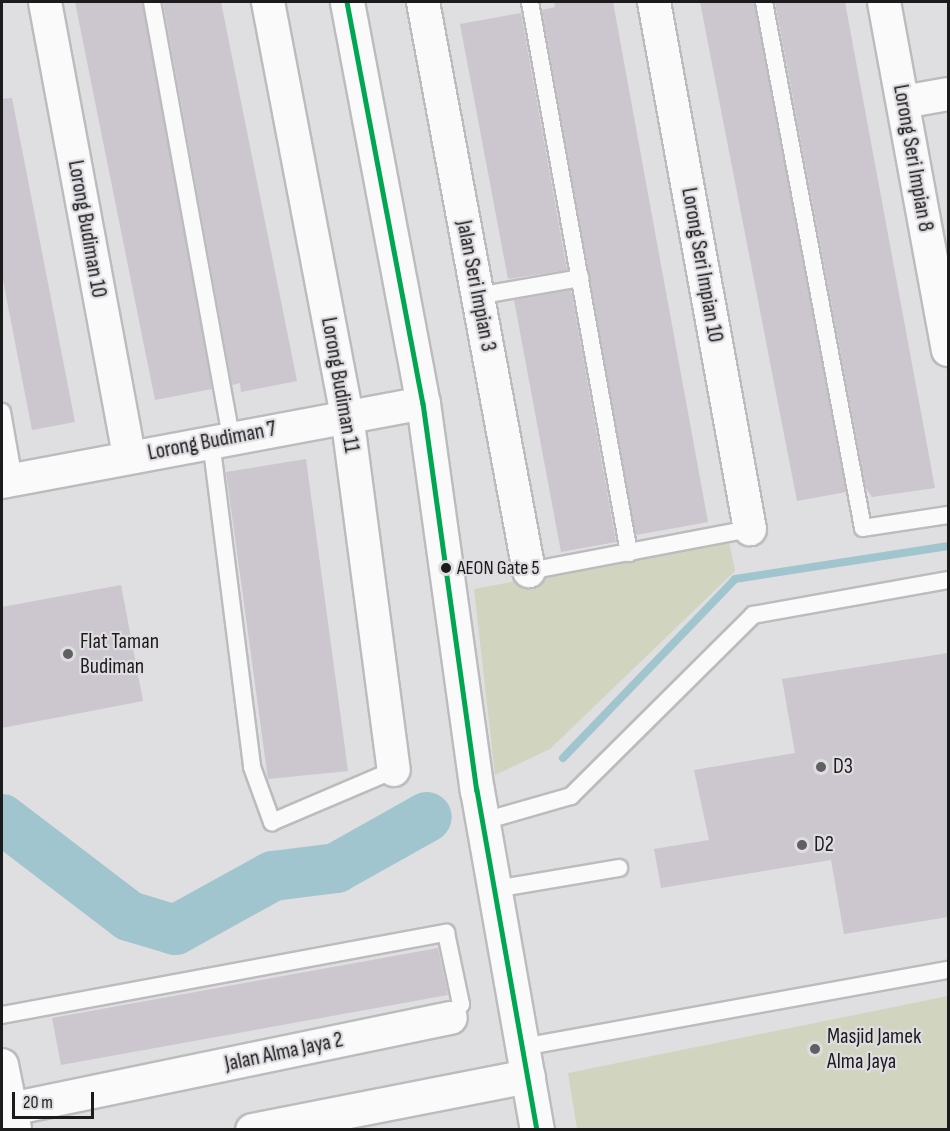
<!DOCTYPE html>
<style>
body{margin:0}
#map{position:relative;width:950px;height:1131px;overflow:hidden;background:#dfdee0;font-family:"Sofia Sans Condensed",sans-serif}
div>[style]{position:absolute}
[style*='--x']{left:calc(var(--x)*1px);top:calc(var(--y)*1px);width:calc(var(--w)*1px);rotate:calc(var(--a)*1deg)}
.green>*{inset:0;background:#d1d5c0}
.stream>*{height:8px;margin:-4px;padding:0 4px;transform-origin:4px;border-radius:4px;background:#a1c5ce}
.river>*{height:50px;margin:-25px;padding:0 25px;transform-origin:25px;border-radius:25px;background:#a1c5ce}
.building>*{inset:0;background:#ccc6ce}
.roads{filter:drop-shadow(2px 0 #bcbbbd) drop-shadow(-2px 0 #bcbbbd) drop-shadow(0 2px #bcbbbd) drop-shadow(0 -2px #bcbbbd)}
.service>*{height:16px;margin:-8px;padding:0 8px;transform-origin:8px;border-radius:8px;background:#fafafa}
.minor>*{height:32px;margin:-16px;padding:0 16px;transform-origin:16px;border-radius:16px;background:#fafafa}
.tertiary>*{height:33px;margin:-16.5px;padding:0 16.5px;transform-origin:16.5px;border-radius:16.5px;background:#fafafa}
.bus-1>*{height:4.5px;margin:-2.25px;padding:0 2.25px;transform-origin:2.25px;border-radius:2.25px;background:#00a651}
.dots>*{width:16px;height:16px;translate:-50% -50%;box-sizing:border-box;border:3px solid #dfdde1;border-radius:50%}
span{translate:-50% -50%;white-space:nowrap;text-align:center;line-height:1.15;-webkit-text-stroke:4.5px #dfdde1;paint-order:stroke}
.bus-label{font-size:20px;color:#1c1b1c}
.left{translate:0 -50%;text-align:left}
.street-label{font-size:22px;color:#1c1b1c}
.poi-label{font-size:22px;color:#1c1b1c}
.frame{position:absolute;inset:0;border:3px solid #1c1b1c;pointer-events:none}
.scale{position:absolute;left:12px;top:1092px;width:82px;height:27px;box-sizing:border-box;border:3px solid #1c1b1c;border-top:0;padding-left:8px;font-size:18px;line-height:21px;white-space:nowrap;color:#1c1b1c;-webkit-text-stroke:4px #dfdde1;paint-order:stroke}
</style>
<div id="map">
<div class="green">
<i style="clip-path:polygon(729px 541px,735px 571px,550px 749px,495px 775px,474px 589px)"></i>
<i style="clip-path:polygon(948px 996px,948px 1129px,577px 1129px,568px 1073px)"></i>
</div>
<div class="stream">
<i style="--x:563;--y:758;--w:248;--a:-46.1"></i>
<i style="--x:735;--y:579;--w:216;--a:-8.8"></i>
</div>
<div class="river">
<i style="--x:2;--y:819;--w:160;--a:37.4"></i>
<i style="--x:129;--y:916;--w:48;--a:16.9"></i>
<i style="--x:175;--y:930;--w:112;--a:-28.9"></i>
<i style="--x:273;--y:876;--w:64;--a:-7.2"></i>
<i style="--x:336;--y:868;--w:104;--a:-29.3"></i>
</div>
<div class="building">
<i style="clip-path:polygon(75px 2px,142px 2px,212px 389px,155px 400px)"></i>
<i style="clip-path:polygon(163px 2px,221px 2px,297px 381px,241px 392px,240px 383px,232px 385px)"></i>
<i style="clip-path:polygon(554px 2px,613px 2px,708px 522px,636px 535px,542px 10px,555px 7px)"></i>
<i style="clip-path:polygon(700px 2px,754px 2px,846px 492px,797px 501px)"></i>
<i style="clip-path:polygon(775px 2px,845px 2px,935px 488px,872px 497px,866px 488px)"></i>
<i style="clip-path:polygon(521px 13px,567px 270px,508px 279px,460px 24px)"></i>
<i style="clip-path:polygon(12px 98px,75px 422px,32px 430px,2px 275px,2px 99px)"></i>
<i style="clip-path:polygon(571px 290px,616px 542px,561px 552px,514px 300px)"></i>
<i style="clip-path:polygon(306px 459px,348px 771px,268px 779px,226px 472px)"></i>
<i style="clip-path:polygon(121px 585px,143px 701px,2px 728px,2px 607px)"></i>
<i style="clip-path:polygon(948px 653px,948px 917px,844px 934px,831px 860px,661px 888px,654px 849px,709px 840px,694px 770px,795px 753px,782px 679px)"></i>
<i style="clip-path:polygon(438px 948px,448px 995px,61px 1065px,52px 1018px)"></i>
</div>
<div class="roads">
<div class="service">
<i style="--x:152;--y:2;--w:442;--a:79.7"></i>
<i style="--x:530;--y:2;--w:560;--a:79.81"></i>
<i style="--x:764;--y:2;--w:535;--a:79.34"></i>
<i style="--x:863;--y:528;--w:86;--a:-8.7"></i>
<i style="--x:477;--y:296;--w:105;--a:-9.9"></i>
<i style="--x:2;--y:412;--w:69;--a:80"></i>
<i style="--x:211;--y:441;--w:329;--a:82.8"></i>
<i style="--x:252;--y:767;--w:59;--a:70"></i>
<i style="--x:272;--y:822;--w:133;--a:-23.1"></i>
<i style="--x:529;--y:571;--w:225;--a:-10.8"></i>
<i style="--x:484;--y:821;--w:91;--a:-16"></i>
<i style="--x:571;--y:796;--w:257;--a:-44.8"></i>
<i style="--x:753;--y:615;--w:198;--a:-10.2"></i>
<i style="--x:495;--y:889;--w:126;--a:-9.6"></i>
<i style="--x:2;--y:1015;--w:452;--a:-10.5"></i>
<i style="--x:446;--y:933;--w:73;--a:78.1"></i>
<i style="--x:461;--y:1004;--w:17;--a:126"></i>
<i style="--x:523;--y:1047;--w:432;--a:-10.3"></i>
</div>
<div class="minor">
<i style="--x:45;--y:2;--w:463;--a:79.5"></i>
<i style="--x:268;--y:2;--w:420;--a:79.2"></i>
<i style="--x:347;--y:415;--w:358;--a:82.5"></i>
<i style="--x:423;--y:2;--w:579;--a:79.45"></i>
<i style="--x:654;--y:2;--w:536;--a:79.68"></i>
<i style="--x:884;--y:2;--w:354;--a:79.6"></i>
<i style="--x:903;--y:102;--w:46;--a:-10.1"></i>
<i style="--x:2;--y:482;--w:428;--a:-10.6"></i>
<i style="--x:2;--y:1065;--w:65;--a:78.5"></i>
<i style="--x:11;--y:1109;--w:449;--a:-11.7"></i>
</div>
<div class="tertiary">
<i style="--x:347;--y:2;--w:408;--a:79.3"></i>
<i style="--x:423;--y:403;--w:391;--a:82.1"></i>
<i style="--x:477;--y:790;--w:345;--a:80"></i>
<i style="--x:252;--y:1130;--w:281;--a:-11.1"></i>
</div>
</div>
<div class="bus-1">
<i style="--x:347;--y:2;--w:408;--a:79.3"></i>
<i style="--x:423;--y:403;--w:391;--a:82.1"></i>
<i style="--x:477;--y:790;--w:345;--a:80"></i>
</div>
<div class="dots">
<i style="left:446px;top:568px;background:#1c1b1c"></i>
<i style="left:68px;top:654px;background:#605f61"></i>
<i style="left:821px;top:767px;background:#605f61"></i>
<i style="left:802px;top:845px;background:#605f61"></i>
<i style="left:815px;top:1049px;background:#605f61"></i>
</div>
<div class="bus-label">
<span class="left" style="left:457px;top:568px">AEON Gate 5</span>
</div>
<div class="street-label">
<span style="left:913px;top:158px;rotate:80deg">Lorong Seri Impian 8</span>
<span style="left:87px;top:229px;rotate:80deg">Lorong Budiman 10</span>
<span style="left:702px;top:265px;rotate:80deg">Lorong Seri Impian 10</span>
<span style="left:476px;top:286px;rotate:79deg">Jalan Seri Impian 3</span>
<span style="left:340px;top:385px;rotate:80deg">Lorong Budiman 11</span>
<span style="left:212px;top:441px;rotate:-11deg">Lorong Budiman 7</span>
<span style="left:284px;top:1052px;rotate:-12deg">Jalan Alma Jaya 2</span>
</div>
<div class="poi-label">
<span class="left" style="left:80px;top:654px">Flat Taman<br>Budiman</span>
<span class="left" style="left:833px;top:767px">D3</span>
<span class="left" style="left:814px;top:845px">D2</span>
<span class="left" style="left:827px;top:1049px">Masjid Jamek<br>Alma Jaya</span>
</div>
<div class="frame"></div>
<div class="scale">20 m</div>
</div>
